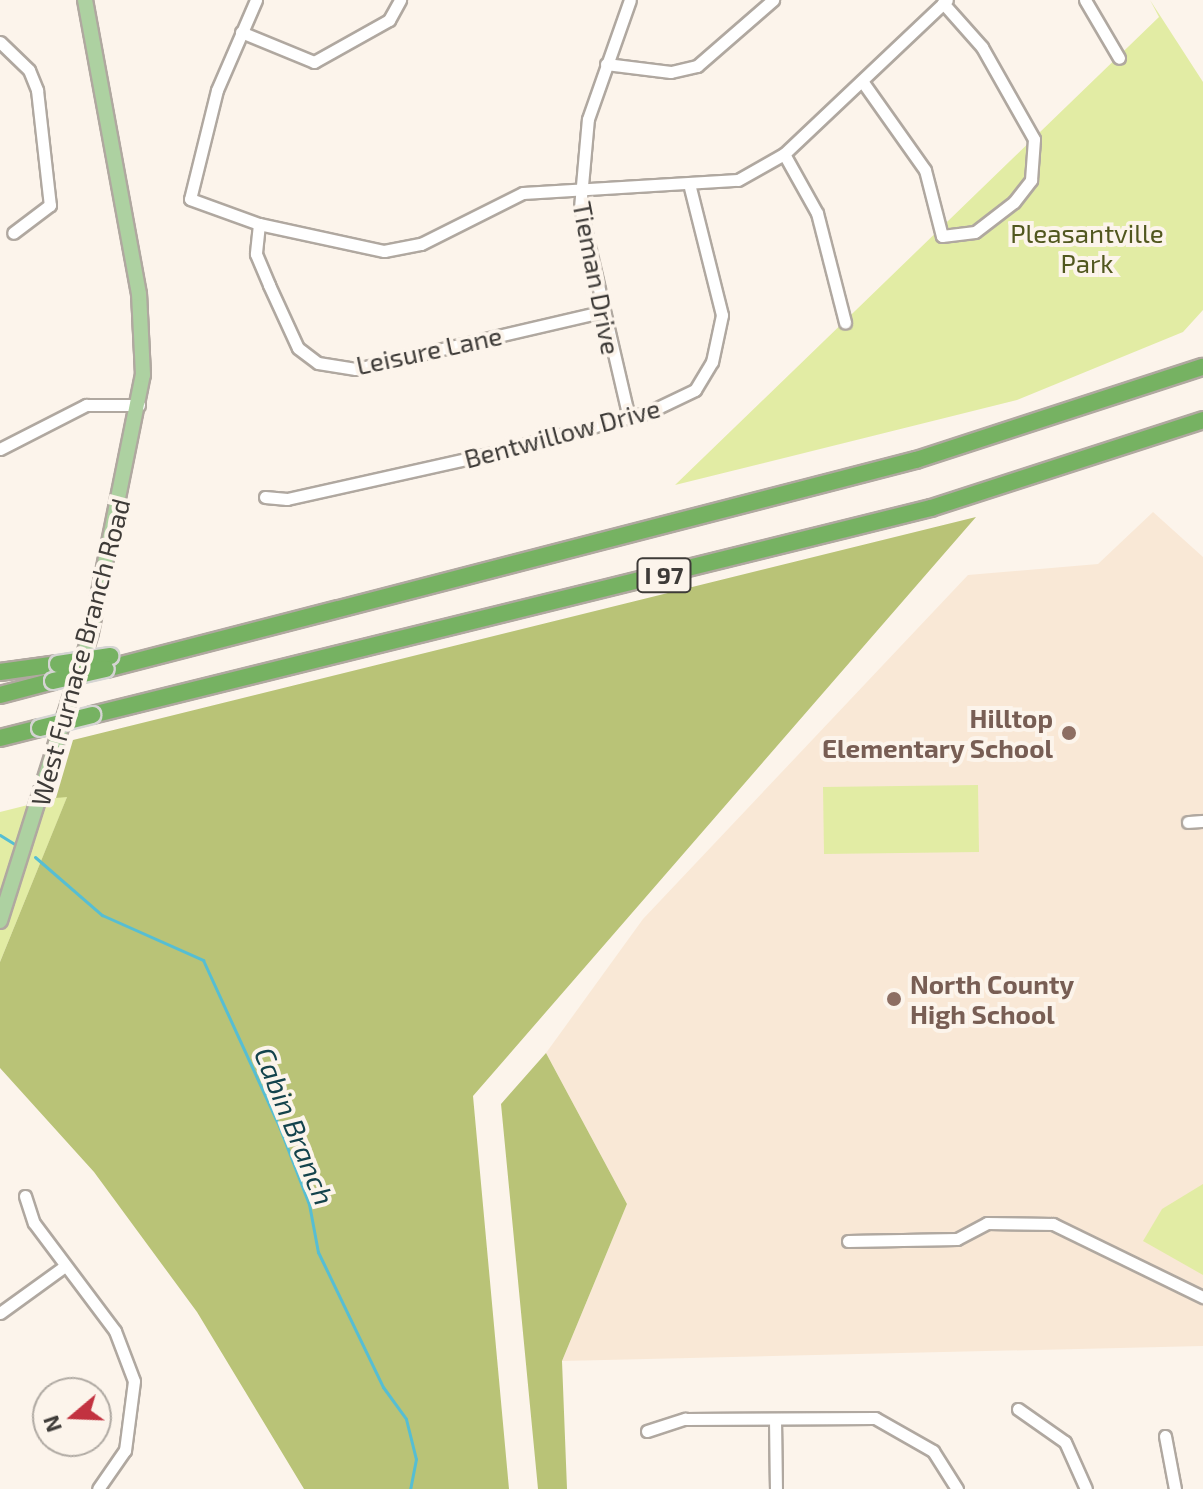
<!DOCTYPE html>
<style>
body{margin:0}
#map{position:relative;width:1203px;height:1489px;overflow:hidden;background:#fcf4eb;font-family:"Exo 2",sans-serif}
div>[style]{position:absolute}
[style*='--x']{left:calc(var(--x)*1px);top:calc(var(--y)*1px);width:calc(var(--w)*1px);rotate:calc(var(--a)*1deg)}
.education>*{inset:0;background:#f9e8d6}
.green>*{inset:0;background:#e2eca4}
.forest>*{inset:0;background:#b9c377}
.stream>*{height:3px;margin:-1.5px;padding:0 1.5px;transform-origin:1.5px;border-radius:1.5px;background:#56bed3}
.roads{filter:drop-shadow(2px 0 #b0a8a0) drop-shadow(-2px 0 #b0a8a0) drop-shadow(0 2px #b0a8a0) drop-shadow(0 -2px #b0a8a0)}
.minor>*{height:11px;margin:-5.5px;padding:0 5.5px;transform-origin:5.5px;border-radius:5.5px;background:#fff}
.major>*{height:14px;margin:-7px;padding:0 7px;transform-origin:7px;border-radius:7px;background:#add1a1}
.highway>*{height:16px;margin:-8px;padding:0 8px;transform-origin:8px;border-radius:8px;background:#76b262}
.bridges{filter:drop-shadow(2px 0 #d5d4d3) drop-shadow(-2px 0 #d5d4d3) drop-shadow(0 2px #d5d4d3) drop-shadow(0 -2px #d5d4d3)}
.highway-bridge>*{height:16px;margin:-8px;padding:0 8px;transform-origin:8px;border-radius:8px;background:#76b262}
.dots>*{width:22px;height:22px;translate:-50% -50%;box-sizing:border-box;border:4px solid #fcf4eb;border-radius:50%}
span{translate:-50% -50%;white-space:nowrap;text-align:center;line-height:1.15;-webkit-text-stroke:8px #fcf4eb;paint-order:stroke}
.shield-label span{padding:2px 6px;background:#fcf4eb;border:2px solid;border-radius:6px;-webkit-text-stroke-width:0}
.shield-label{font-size:24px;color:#3e3b38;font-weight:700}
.park-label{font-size:26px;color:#51571f}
.street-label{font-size:26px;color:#3e3b38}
.education-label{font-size:26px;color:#785e54;font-weight:700}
.right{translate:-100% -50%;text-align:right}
.left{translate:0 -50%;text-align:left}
.water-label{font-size:28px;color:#14434c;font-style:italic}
.north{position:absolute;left:32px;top:1377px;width:80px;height:80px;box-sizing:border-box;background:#fcf4eb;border:2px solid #b0aaa3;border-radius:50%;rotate:251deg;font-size:22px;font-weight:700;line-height:32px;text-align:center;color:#3e3b38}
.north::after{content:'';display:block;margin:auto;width:28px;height:36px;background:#c23240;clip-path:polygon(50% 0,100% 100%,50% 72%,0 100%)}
</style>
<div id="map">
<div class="education">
<i style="clip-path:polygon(1153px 512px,1203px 557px,1203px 1346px,562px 1361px,627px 1204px,546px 1053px,643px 919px,968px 575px,1098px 564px)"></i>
</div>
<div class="green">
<i style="clip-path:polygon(1150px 0,1203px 82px,1203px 310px,1183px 332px,1017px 400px,675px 485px,1159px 17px)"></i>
<i style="clip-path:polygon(978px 785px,979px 852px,824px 854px,823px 787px)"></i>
<i style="clip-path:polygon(68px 795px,0 962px,0 812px)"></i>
<i style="clip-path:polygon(1203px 1184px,1203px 1275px,1143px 1241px,1162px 1209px)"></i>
</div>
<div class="forest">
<i style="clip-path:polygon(976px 517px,473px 1096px,509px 1489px,304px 1489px,197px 1312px,94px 1172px,0 1068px,0 962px,67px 797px,56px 798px,73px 740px)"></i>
<i style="clip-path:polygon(546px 1053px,627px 1204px,562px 1361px,567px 1489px,538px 1489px,501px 1104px)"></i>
</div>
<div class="stream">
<i style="--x:0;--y:835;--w:19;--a:32"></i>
<i style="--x:35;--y:857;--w:89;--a:40.9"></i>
<i style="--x:102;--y:915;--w:111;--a:24"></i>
<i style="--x:203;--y:960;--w:183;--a:65.4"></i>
<i style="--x:279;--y:1126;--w:84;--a:69"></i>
<i style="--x:309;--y:1204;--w:49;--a:79.4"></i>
<i style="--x:318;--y:1252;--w:150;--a:64.3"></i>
<i style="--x:383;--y:1387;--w:39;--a:54"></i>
<i style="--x:406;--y:1419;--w:41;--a:76"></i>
<i style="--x:416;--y:1459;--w:31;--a:101"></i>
</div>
<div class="roads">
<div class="minor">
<i style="--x:256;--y:0;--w:98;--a:113.4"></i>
<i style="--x:217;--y:90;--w:112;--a:103.9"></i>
<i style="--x:190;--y:199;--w:73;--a:19.9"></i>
<i style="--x:259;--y:224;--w:128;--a:12.2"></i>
<i style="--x:384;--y:251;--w:38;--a:-11"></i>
<i style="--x:421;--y:244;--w:114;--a:-26.6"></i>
<i style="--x:523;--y:193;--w:215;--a:-3.5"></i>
<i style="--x:738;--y:180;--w:53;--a:-29.5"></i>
<i style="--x:784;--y:154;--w:224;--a:-43.4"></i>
<i style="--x:1085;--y:0;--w:67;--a:59.6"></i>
<i style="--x:241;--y:32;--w:79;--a:22.3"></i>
<i style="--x:314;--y:62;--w:86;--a:-29.2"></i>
<i style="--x:389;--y:20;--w:23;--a:-61"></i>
<i style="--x:0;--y:42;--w:40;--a:44"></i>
<i style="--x:29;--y:70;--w:22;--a:68"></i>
<i style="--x:37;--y:90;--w:116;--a:83.6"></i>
<i style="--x:50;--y:205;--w:46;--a:142.9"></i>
<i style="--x:606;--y:64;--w:65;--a:7"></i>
<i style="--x:671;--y:72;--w:27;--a:-13"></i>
<i style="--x:697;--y:66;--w:101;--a:-41"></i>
<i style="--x:862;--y:81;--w:109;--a:54.7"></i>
<i style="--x:925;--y:170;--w:68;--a:75.6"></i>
<i style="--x:942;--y:236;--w:33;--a:-7"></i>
<i style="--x:975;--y:232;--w:49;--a:-37.6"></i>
<i style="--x:1014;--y:202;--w:28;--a:-52"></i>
<i style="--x:1031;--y:180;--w:41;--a:-85.8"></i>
<i style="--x:1034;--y:139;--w:106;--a:-119.5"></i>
<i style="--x:982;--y:47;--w:59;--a:-131.6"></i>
<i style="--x:784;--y:154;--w:68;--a:60.8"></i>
<i style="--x:817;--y:213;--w:113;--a:75.6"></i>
<i style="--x:259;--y:224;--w:30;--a:96"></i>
<i style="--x:256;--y:254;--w:34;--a:67"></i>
<i style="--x:269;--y:285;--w:69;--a:65.3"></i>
<i style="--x:298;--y:348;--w:25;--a:37"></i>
<i style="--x:318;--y:363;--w:38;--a:9"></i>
<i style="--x:356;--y:369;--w:251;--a:-13.1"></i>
<i style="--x:629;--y:418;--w:216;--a:-103.1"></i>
<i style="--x:580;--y:208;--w:89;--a:-84.9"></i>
<i style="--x:588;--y:119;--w:126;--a:-70.6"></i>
<i style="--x:0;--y:449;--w:97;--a:-27.1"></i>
<i style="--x:86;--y:405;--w:53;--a:0"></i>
<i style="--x:265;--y:497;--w:22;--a:5"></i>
<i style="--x:287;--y:499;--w:206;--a:-12.6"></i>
<i style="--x:488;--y:454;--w:166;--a:-14.6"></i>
<i style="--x:649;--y:412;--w:51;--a:-25.6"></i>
<i style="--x:695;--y:390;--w:33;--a:-59"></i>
<i style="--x:712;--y:362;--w:48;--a:-78"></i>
<i style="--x:722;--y:315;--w:131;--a:-104.1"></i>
<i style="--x:1188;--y:822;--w:15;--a:-4"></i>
<i style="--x:25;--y:1196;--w:28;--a:72"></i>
<i style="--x:34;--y:1223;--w:135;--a:53.1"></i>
<i style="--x:115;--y:1331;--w:53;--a:69.2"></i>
<i style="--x:134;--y:1381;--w:70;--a:97.4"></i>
<i style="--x:125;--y:1450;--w:47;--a:124.7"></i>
<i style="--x:848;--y:1241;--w:109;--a:-1.1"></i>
<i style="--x:957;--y:1239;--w:34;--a:-28"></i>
<i style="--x:987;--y:1223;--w:66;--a:0.9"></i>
<i style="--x:1053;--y:1224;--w:167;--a:26"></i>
<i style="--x:0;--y:1313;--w:80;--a:-35.9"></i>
<i style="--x:1018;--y:1409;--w:57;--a:35.1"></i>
<i style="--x:1065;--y:1442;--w:51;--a:65.9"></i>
<i style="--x:775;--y:1419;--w:70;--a:89.2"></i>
<i style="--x:647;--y:1431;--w:40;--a:-18"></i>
<i style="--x:685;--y:1419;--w:190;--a:-0.3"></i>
<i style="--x:875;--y:1418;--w:67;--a:29.6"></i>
<i style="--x:933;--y:1451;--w:45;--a:57.7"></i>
<i style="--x:1165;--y:1436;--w:54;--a:79.3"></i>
</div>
<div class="major">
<i style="--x:0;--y:921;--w:303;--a:-72.5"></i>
<i style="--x:91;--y:632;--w:262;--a:-78.6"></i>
<i style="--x:143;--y:375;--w:81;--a:-92.8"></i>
<i style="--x:139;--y:294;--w:299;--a:-100.4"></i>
</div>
<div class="highway">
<i style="--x:106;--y:669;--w:837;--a:-14.47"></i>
<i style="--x:916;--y:460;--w:302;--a:-18"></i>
<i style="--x:0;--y:672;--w:59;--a:-7.9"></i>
<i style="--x:0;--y:695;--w:55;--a:-14.8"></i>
<i style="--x:92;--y:715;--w:864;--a:-13.86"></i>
<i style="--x:931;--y:508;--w:286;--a:-17.9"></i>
<i style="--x:0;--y:738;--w:41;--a:-14"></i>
</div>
</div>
<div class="bridges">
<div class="highway-bridge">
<i style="--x:58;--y:664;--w:53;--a:-8.7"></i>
<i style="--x:53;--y:681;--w:54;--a:-12.8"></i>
<i style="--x:40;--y:728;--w:54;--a:-14"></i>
</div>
</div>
<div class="dots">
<i style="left:1069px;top:733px;background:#8d6e63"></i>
<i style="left:894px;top:999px;background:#8d6e63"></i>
</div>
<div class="shield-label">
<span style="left:664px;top:575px">I 97</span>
</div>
<div class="park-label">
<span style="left:1087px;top:248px">Pleasantville<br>Park</span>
</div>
<div class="street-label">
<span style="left:597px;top:278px;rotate:79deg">Tieman Drive</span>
<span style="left:429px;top:350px;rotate:-12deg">Leisure Lane</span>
<span style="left:562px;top:433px;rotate:-15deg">Bentwillow Drive</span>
<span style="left:80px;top:652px;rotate:-75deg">West Furnace Branch Road</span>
</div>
<div class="education-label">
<span class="right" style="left:1053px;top:733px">Hilltop<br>Elementary School</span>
<span class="left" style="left:910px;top:999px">North County<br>High School</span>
</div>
<div class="water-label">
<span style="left:295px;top:1126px;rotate:68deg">Cabin Branch</span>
</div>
<div class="north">N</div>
</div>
